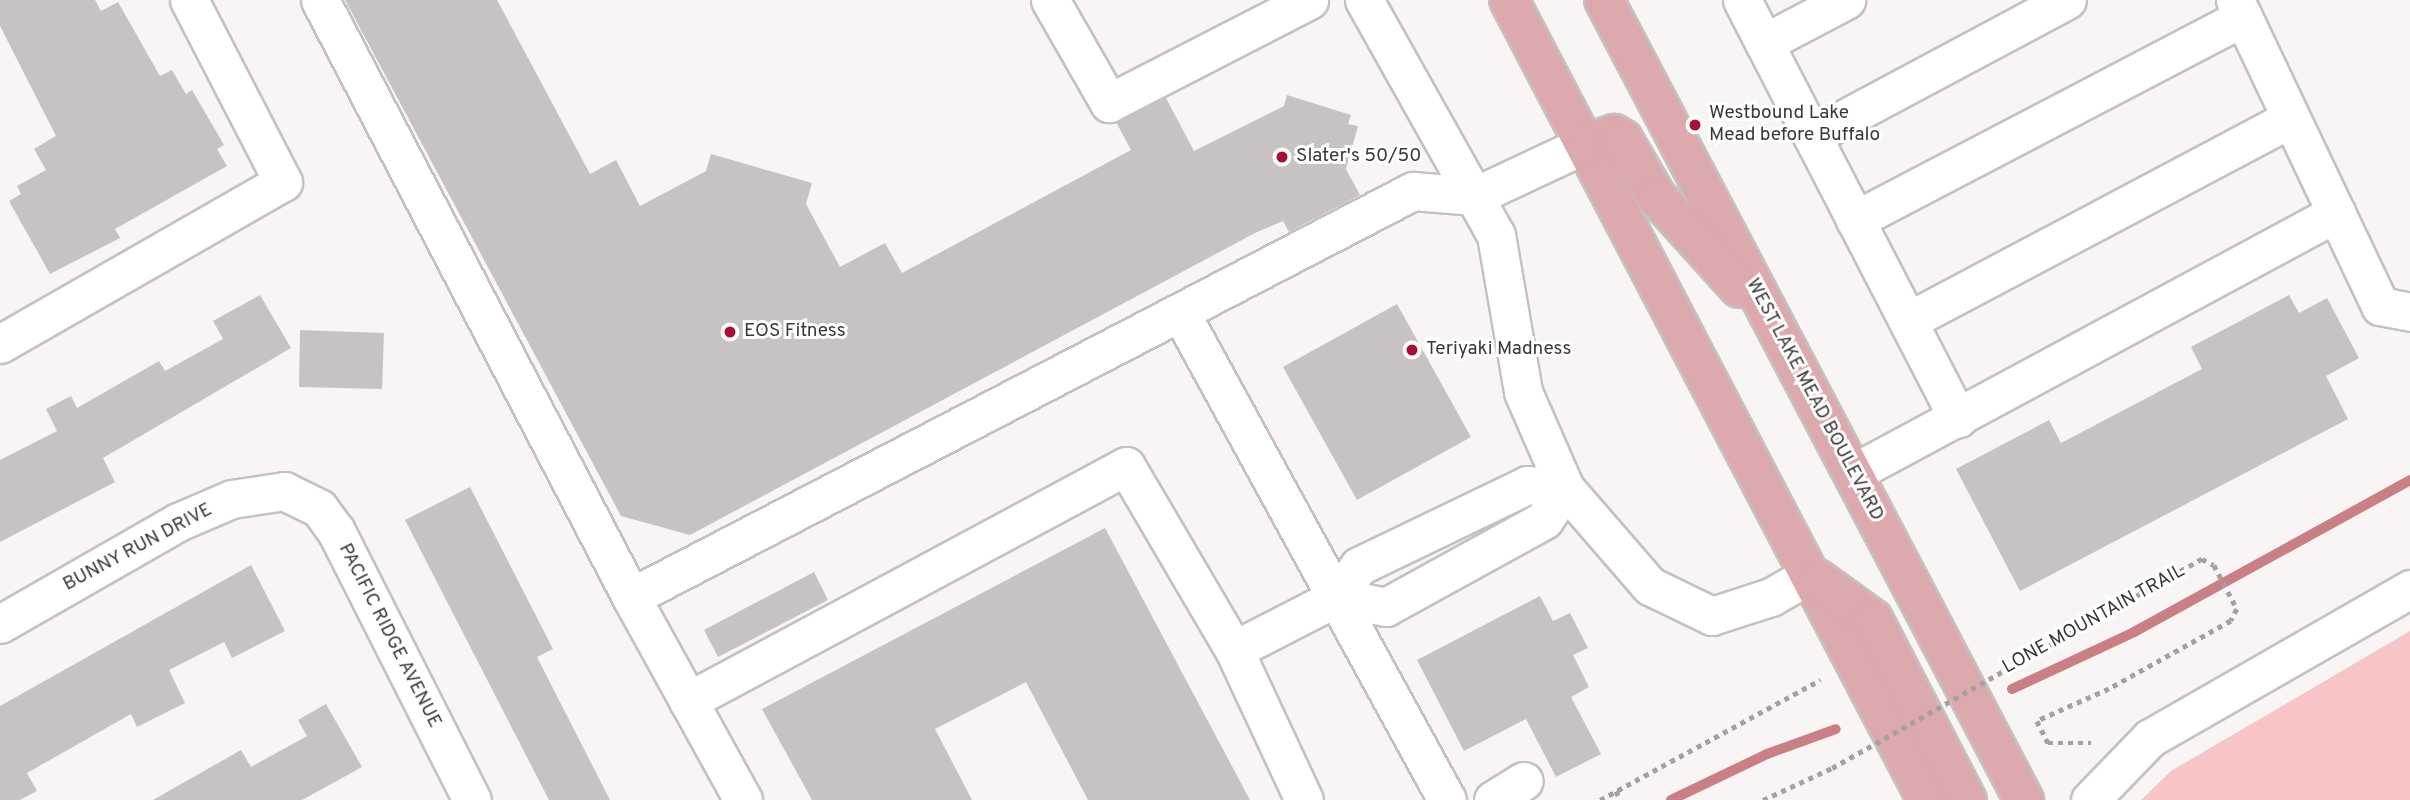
<!DOCTYPE html>
<style>
body{margin:0}
#map{position:relative;width:2410px;height:800px;overflow:hidden;background:#f9f5f5;font-family:Overpass,sans-serif}
div>[style]{position:absolute}
[style*='--x']{left:calc(var(--x)*1px);top:calc(var(--y)*1px);width:calc(var(--w)*1px);rotate:calc(var(--a)*1deg)}
.green>*{inset:0;background:#f8c5c7}
.stream>*{height:10px;margin:-5px;padding:0 5px;transform-origin:5px;border-radius:5px;background:#ca7f84}
.building>*{inset:0;background:#c7c3c3}
.path>*{height:4.5px;margin-top:-2.25px;transform-origin:0;background:repeating-linear-gradient(90deg,#a4a1a1 0 5px,transparent 0 10px)}
.roads{filter:drop-shadow(2px 0 #c5c1c1) drop-shadow(-2px 0 #c5c1c1) drop-shadow(0 2px #c5c1c1) drop-shadow(0 -2px #c5c1c1)}
.minor>*{height:37px;margin:-18.5px;padding:0 18.5px;transform-origin:18.5px;border-radius:18.5px;background:#fff}
.major>*{height:38px;margin:-19px;padding:0 19px;transform-origin:19px;border-radius:19px;background:#dca9ad}
.path-bridge>*{height:4.5px;margin-top:-2.25px;transform-origin:0;background:repeating-linear-gradient(90deg,#a4a1a1 0 5px,transparent 0 10px)}
.dots>*{width:19px;height:19px;translate:-50% -50%;box-sizing:border-box;border:4px solid #fff;border-radius:50%}
span{translate:-50% -50%;white-space:nowrap;text-align:center;line-height:1.15;-webkit-text-stroke:6px #fff;paint-order:stroke}
.poi-label{font-size:19px;color:#3a3838}
.left{translate:0 -50%;text-align:left}
.street-label{font-size:19px;color:#3a3838}
</style>
<div id="map">
<div class="green">
<i style="clip-path:polygon(2410px 631px,2410px 800px,2141px 800px,2171px 771px)"></i>
</div>
<div class="stream">
<i style="--x:2012;--y:689;--w:135;--a:-25"></i>
<i style="--x:2134;--y:632;--w:315;--a:-28.8"></i>
<i style="--x:1671;--y:800;--w:106;--a:-25.6"></i>
<i style="--x:1767;--y:754;--w:73;--a:-19.9"></i>
</div>
<div class="building">
<i style="clip-path:polygon(0 0,95px 0,101px 11px,118px 2px,160px 76px,172px 70px,186px 94px,192px 90px,224px 145px,217px 149px,227px 166px,115px 229px,120px 238px,50px 274px,9px 201px,21px 194px,17px 186px,46px 170px,34px 149px,56px 136px,0 26px)"></i>
<i style="clip-path:polygon(345px 0,497px 0,590px 174px,616px 160px,640px 206px,706px 171px,711px 154px,812px 183px,806px 204px,840px 267px,885px 243px,902px 273px,1131px 150px,1116px 122px,1166px 98px,1194px 151px,1284px 106px,1287px 95px,1351px 115px,1348px 124px,1358px 126px,1346px 169px,1360px 195px,1289px 232px,1283px 221px,1255px 233px,690px 535px,621px 516px)"></i>
<i style="clip-path:polygon(260px 295px,291px 348px,103px 458px,115px 482px,0 542px,0 460px,57px 431px,46px 409px,71px 396px,77px 408px,159px 361px,165px 371px,223px 339px,213px 321px)"></i>
<i style="clip-path:polygon(2289px 295px,2299px 313px,2327px 298px,2359px 358px,2326px 376px,2348px 419px,2020px 591px,1956px 469px,2049px 420px,2061px 443px,2202px 369px,2191px 347px)"></i>
<i style="clip-path:polygon(1397px 304px,1471px 437px,1357px 500px,1283px 367px)"></i>
<i style="clip-path:polygon(300px 330px,384px 333px,382px 389px,299px 387px)"></i>
<i style="clip-path:polygon(470px 487px,553px 649px,537px 657px,610px 800px,549px 800px,405px 520px)"></i>
<i style="clip-path:polygon(1105px 528px,1250px 800px,1088px 800px,1026px 682px,935px 729px,972px 800px,812px 800px,762px 709px)"></i>
<i style="clip-path:polygon(251px 565px,285px 631px,232px 658px,224px 642px,169px 670px,185px 703px,137px 727px,131px 714px,27px 773px,37px 791px,20px 800px,0 800px,0 706px)"></i>
<i style="clip-path:polygon(814px 572px,828px 600px,718px 657px,704px 630px)"></i>
<i style="clip-path:polygon(1540px 596px,1553px 621px,1570px 613px,1588px 648px,1573px 655px,1589px 687px,1571px 697px,1601px 754px,1556px 777px,1526px 719px,1464px 751px,1417px 660px)"></i>
<i style="clip-path:polygon(326px 704px,362px 767px,302px 800px,153px 800px,241px 750px,251px 767px,307px 736px,298px 720px)"></i>
</div>
<div class="path">
<i style="--x:2037;--y:721;--w:25;--a:63"></i>
<i style="--x:2048;--y:743;--w:43;--a:0"></i>
<i style="--x:1616;--y:791;--w:10;--a:61"></i>
<i style="--x:1600;--y:800;--w:251;--a:-28.6"></i>
</div>
<div class="roads">
<div class="minor">
<i style="--x:320;--y:0;--w:673;--a:62.48"></i>
<i style="--x:631;--y:597;--w:881;--a:-27.44"></i>
<i style="--x:1413;--y:191;--w:62;--a:4.6"></i>
<i style="--x:1475;--y:196;--w:123;--a:-25.1"></i>
<i style="--x:1050;--y:0;--w:119;--a:60.2"></i>
<i style="--x:1109;--y:103;--w:225;--a:-27.2"></i>
<i style="--x:1364;--y:0;--w:270;--a:60.7"></i>
<i style="--x:1496;--y:235;--w:159;--a:80.2"></i>
<i style="--x:1523;--y:392;--w:105;--a:66.4"></i>
<i style="--x:1565;--y:488;--w:130;--a:49.1"></i>
<i style="--x:1650;--y:586;--w:69;--a:25.8"></i>
<i style="--x:1712;--y:616;--w:62;--a:-17.9"></i>
<i style="--x:1771;--y:597;--w:46;--a:-29.9"></i>
<i style="--x:1742;--y:0;--w:471;--a:62.7"></i>
<i style="--x:2235;--y:0;--w:339;--a:64.6"></i>
<i style="--x:2380;--y:306;--w:31;--a:11"></i>
<i style="--x:1764;--y:43;--w:93;--a:-27.7"></i>
<i style="--x:1812;--y:136;--w:289;--a:-28.1"></i>
<i style="--x:1855;--y:220;--w:438;--a:-27.6"></i>
<i style="--x:1180;--y:312;--w:556;--a:61.32"></i>
<i style="--x:1908;--y:321;--w:433;--a:-27.9"></i>
<i style="--x:0;--y:344;--w:326;--a:-29.8"></i>
<i style="--x:283;--y:182;--w:205;--a:-117.3"></i>
<i style="--x:1853;--y:473;--w:549;--a:-28.29"></i>
<i style="--x:631;--y:597;--w:232;--a:61.1"></i>
<i style="--x:0;--y:624;--w:205;--a:-29.8"></i>
<i style="--x:178;--y:522;--w:59;--a:-23.1"></i>
<i style="--x:232;--y:499;--w:53;--a:-8.7"></i>
<i style="--x:284;--y:491;--w:39;--a:26"></i>
<i style="--x:319;--y:508;--w:29;--a:54"></i>
<i style="--x:336;--y:531;--w:301;--a:63.2"></i>
<i style="--x:688;--y:701;--w:497;--a:-28.2"></i>
<i style="--x:1126;--y:466;--w:213;--a:59.6"></i>
<i style="--x:1304;--y:800;--w:166;--a:-115"></i>
<i style="--x:1234;--y:650;--w:116;--a:-27.2"></i>
<i style="--x:1337;--y:597;--w:38;--a:-55"></i>
<i style="--x:1359;--y:566;--w:187;--a:-25.7"></i>
<i style="--x:1527;--y:485;--w:38;--a:5"></i>
<i style="--x:1565;--y:488;--w:38;--a:123"></i>
<i style="--x:1544;--y:520;--w:180;--a:151.2"></i>
<i style="--x:1386;--y:607;--w:50;--a:-168.5"></i>
<i style="--x:1493;--y:800;--w:36;--a:-32"></i>
<i style="--x:2090;--y:800;--w:86;--a:-45.9"></i>
<i style="--x:2150;--y:738;--w:300;--a:-29.8"></i>
</div>
<div class="major">
<i style="--x:1509;--y:0;--w:903;--a:62.41"></i>
<i style="--x:1604;--y:0;--w:904;--a:62.3"></i>
<i style="--x:1586;--y:144;--w:30;--a:-20"></i>
<i style="--x:1614;--y:134;--w:10;--a:29"></i>
<i style="--x:1623;--y:139;--w:66;--a:59.9"></i>
<i style="--x:1656;--y:196;--w:124;--a:47.9"></i>
<i style="--x:1818;--y:579;--w:68;--a:36"></i>
<i style="--x:1873;--y:619;--w:204;--a:62.6"></i>
</div>
</div>
<div class="path-bridge">
<i style="--x:1763;--y:800;--w:76;--a:-24.9"></i>
<i style="--x:1832;--y:768;--w:425;--a:-29.5"></i>
<i style="--x:2202;--y:559;--w:13;--a:27"></i>
<i style="--x:2214;--y:565;--w:50;--a:62.4"></i>
<i style="--x:2237;--y:609;--w:13;--a:117"></i>
<i style="--x:2231;--y:621;--w:140;--a:150.9"></i>
<i style="--x:2109;--y:689;--w:79;--a:156"></i>
</div>
<div class="dots">
<i style="left:1695px;top:125px;background:#a81038"></i>
<i style="left:1282px;top:157px;background:#a81038"></i>
<i style="left:730px;top:332px;background:#a81038"></i>
<i style="left:1412px;top:350px;background:#a81038"></i>
</div>
<div class="poi-label">
<span class="left" style="left:1709px;top:125px">Westbound Lake<br>Mead before Buffalo</span>
<span class="left" style="left:1296px;top:157px">Slater's 50/50</span>
<span class="left" style="left:744px;top:332px">EOS Fitness</span>
<span class="left" style="left:1426px;top:350px">Teriyaki Madness</span>
</div>
<div class="street-label">
<span style="left:1814px;top:400px;rotate:62deg">WEST LAKE MEAD BOULEVARD</span>
<span style="left:138px;top:548px;rotate:-28deg">BUNNY RUN DRIVE</span>
<span style="left:2094px;top:620px;rotate:-29deg">LONE MOUNTAIN TRAIL</span>
<span style="left:389px;top:636px;rotate:63deg">PACIFIC RIDGE AVENUE</span>
</div>
</div>
